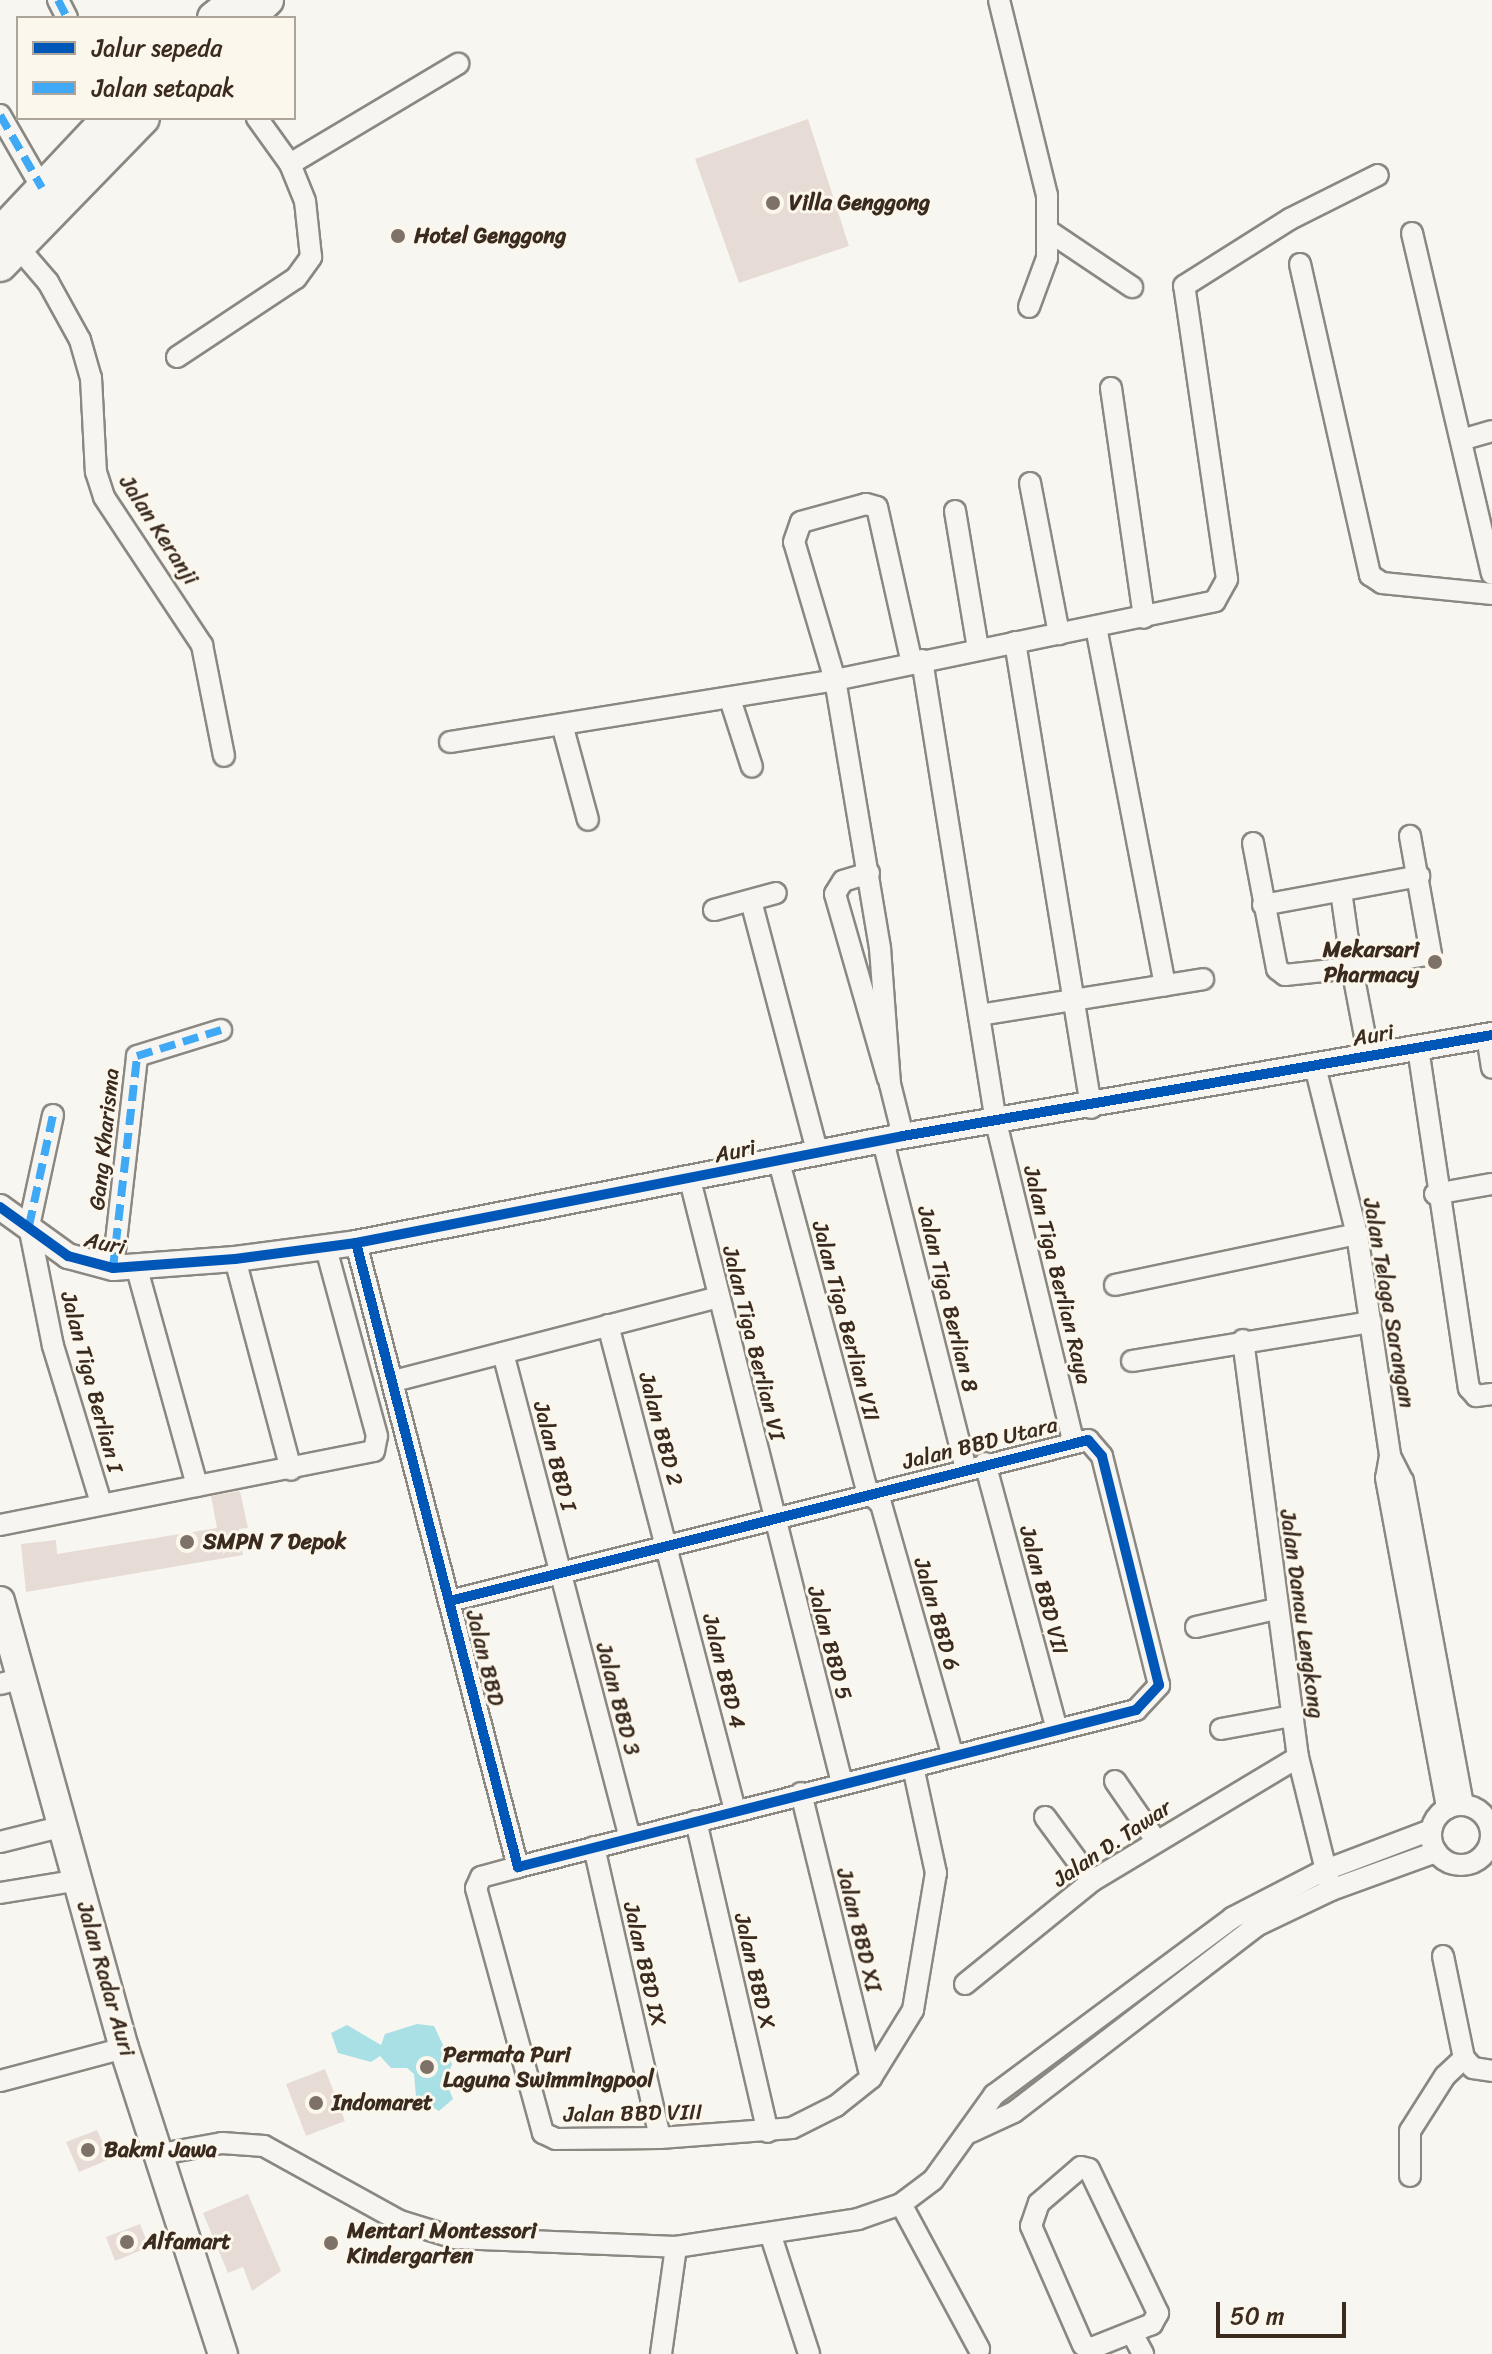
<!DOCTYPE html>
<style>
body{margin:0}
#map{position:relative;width:1492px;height:2354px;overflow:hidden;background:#f8f6f0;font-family:Sriracha,sans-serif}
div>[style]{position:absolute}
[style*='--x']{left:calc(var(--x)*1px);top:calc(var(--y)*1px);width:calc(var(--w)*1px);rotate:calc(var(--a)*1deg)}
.water>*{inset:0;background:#a8e0e5}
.building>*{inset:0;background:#e7dcd5}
.roads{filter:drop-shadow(2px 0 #8b8781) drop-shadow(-2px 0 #8b8781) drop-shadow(0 2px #8b8781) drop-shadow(0 -2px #8b8781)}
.minor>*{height:20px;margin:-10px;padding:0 10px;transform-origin:10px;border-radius:10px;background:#f6f5f1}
.minor>.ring{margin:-10px;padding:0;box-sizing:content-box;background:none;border:20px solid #f6f5f1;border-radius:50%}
.tertiary>*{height:24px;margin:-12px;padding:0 12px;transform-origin:12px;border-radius:12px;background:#f6f5f1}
.secondary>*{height:28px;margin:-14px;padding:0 14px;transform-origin:14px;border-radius:14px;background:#f6f5f1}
.trunk>*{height:32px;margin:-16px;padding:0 16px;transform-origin:16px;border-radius:16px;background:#f6f5f1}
.quiet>*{height:8px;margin-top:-4px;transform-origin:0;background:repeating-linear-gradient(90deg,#3fa9f5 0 16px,transparent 0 24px)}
.cycleway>*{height:10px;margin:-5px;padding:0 5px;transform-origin:5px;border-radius:5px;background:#0057b8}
.dots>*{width:22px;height:22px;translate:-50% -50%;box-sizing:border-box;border:4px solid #fbf7ec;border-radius:50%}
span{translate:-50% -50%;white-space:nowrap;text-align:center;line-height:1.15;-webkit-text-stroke:6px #fbf7ec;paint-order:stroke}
.poi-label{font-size:22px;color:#3b2a1e;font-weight:700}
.left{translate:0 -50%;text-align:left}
.right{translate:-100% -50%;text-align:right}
.street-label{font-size:22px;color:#3b2a1e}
.legend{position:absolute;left:16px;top:16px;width:280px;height:104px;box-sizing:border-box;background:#fbf7ec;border:2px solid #aea59a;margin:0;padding:10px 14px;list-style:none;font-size:24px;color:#3b2a1e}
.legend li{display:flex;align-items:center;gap:16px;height:40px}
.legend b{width:40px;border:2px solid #aea59a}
.scale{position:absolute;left:1216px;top:2302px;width:130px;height:36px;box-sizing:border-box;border:4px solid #3b2a1e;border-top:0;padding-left:10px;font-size:24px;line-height:28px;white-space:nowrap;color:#3b2a1e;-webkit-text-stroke:6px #fbf7ec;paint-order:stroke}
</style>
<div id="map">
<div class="water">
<i style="clip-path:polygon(417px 2024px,434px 2026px,452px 2064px,446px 2082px,453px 2099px,439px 2111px,416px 2097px,414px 2074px,407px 2068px,391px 2068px,380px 2056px,371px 2062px,338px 2053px,331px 2033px,347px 2025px,381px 2045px,385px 2034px)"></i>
</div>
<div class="building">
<i style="clip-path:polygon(808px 119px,849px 246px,739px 283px,695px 159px)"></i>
<i style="clip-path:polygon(240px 1491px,248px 1528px,239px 1529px,243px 1555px,26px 1592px,21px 1544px,56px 1540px,57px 1554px,217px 1528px,211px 1496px)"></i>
<i style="clip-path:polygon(325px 2069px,345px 2121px,306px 2136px,286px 2084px)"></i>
<i style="clip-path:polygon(97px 2130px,110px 2159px,79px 2172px,66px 2142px)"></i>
<i style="clip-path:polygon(248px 2194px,281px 2271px,252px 2291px,243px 2267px,228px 2273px,203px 2213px)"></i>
<i style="clip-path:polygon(140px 2224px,149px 2247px,115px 2261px,106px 2237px)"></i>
</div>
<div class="roads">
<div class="minor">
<i style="--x:58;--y:0;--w:20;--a:63"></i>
<i style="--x:999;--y:0;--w:201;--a:76.2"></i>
<i style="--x:1047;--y:195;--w:63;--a:90"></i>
<i style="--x:1047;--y:258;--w:52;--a:110.2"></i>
<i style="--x:0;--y:115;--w:84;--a:60.1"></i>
<i style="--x:290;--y:164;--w:196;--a:-30.8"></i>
<i style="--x:1050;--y:232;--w:99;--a:33.9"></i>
<i style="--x:1412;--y:233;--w:350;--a:76.8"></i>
<i style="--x:17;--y:246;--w:48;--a:49.3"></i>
<i style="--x:48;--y:282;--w:66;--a:61.1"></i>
<i style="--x:80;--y:340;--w:40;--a:74"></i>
<i style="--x:91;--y:378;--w:94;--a:87"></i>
<i style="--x:96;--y:472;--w:26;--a:72"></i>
<i style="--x:104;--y:497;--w:178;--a:56.5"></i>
<i style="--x:202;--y:645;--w:113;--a:78.8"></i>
<i style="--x:1300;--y:264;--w:319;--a:77.3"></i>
<i style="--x:1370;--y:575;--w:14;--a:34"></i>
<i style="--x:1382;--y:583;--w:111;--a:5.7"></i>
<i style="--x:177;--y:357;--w:143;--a:-33.6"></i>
<i style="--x:296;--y:278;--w:26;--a:-54"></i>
<i style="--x:311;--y:257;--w:56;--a:-96.1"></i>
<i style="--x:305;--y:201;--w:40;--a:-112"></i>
<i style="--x:290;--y:164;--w:57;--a:-125.7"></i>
<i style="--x:1111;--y:388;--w:232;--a:81.8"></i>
<i style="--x:1461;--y:440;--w:32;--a:-16"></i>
<i style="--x:1030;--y:483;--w:154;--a:79.1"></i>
<i style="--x:955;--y:511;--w:140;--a:80.5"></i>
<i style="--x:1096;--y:627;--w:365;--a:79.1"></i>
<i style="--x:1015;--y:642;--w:472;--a:80.7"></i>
<i style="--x:922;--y:660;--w:468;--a:80.9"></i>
<i style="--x:996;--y:1122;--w:327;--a:76.4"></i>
<i style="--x:730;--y:699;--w:71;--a:72.1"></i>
<i style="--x:563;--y:728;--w:95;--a:74.8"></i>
<i style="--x:450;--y:742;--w:390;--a:-9.1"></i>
<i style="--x:835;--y:680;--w:388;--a:-11.7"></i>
<i style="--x:1215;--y:601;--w:25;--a:-61"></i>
<i style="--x:1227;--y:579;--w:296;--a:-98.3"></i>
<i style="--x:1184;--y:286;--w:125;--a:-32.3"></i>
<i style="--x:1290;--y:219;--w:98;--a:-26.6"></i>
<i style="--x:1253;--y:843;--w:128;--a:79.2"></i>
<i style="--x:1277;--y:969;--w:10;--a:37"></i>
<i style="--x:1285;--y:975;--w:67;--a:-6"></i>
<i style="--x:1352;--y:968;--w:91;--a:79.2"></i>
<i style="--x:869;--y:873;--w:27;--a:163"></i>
<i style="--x:843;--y:881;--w:15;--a:122"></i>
<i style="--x:835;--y:894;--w:192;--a:74"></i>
<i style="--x:1341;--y:891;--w:78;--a:81.9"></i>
<i style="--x:1352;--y:968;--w:80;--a:-10"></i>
<i style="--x:1431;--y:954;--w:120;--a:-100.1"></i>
<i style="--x:751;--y:901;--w:262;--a:75.2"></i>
<i style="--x:1263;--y:905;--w:159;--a:-10.5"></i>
<i style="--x:714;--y:910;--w:64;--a:-15.3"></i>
<i style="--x:979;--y:1015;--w:227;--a:-9.1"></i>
<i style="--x:1487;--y:1036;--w:32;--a:81"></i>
<i style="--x:1418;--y:1048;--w:344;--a:81.5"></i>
<i style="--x:1469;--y:1388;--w:11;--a:49"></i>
<i style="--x:1476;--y:1396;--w:16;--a:-7"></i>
<i style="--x:1315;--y:1066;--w:173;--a:76"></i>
<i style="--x:1357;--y:1234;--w:224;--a:81.5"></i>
<i style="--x:1390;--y:1456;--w:22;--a:100"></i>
<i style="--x:1386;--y:1478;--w:336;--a:79.5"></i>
<i style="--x:53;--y:1115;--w:114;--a:102.2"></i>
<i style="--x:29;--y:1226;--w:122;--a:78.7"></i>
<i style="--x:53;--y:1346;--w:164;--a:73"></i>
<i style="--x:903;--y:1136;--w:54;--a:-104"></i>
<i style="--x:890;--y:1084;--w:136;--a:-94.2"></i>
<i style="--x:880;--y:948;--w:272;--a:-99.5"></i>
<i style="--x:835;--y:680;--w:144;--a:-106.5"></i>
<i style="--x:794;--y:542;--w:21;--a:-71"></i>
<i style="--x:801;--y:522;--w:67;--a:-15.5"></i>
<i style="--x:866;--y:504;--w:11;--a:15"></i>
<i style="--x:877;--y:507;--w:160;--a:77.4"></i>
<i style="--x:883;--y:1141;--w:338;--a:75.8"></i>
<i style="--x:779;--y:1162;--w:341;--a:75"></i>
<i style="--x:867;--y:1491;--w:19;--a:43"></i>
<i style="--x:881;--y:1504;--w:262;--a:74.1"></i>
<i style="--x:690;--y:1180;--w:622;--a:75.85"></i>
<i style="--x:1435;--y:1194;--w:58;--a:-10"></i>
<i style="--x:356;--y:1243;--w:645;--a:75.45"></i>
<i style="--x:518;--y:1867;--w:638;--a:-14.25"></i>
<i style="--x:1136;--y:1710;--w:34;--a:-47"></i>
<i style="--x:1159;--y:1685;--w:236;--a:-104"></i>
<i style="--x:1102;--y:1456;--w:21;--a:-131"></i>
<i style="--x:1088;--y:1440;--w:658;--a:165.84"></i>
<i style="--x:235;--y:1259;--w:218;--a:75.1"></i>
<i style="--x:113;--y:1268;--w:213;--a:-83.5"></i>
<i style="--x:137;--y:1056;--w:88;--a:-17.2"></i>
<i style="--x:137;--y:1269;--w:225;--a:74.5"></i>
<i style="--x:1115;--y:1285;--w:247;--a:-11.9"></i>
<i style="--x:608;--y:1325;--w:501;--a:75.33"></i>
<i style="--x:1243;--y:1340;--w:421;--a:82.5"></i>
<i style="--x:1298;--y:1757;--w:137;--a:76.1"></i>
<i style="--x:503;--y:1353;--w:501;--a:75.33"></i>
<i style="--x:1132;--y:1361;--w:242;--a:-9.3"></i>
<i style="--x:394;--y:1381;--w:335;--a:-14.5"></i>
<i style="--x:1390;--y:1456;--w:28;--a:63"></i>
<i style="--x:1403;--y:1481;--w:329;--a:79.5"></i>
<i style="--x:985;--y:1463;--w:276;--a:74.9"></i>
<i style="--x:0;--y:1525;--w:381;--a:-11.2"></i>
<i style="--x:374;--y:1451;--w:15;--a:-79"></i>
<i style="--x:377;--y:1436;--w:195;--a:-105.2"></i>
<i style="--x:1196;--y:1627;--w:82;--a:-12.7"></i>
<i style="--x:0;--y:1684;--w:24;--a:-15"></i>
<i style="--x:1221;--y:1729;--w:72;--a:-10.4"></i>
<i style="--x:1115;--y:1781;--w:70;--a:55.4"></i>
<i style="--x:801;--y:1793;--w:293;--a:76.2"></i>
<i class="ring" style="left:1431px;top:1805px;width:40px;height:40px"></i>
<i style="--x:1045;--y:1817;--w:79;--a:53.7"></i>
<i style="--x:696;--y:1821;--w:319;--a:77"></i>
<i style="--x:0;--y:1842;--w:66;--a:-14"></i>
<i style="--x:594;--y:1847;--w:298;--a:77.2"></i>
<i style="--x:518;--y:1867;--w:38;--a:165"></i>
<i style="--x:481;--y:1877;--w:12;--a:114"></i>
<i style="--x:476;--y:1888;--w:254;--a:74.7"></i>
<i style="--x:543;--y:2133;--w:14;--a:25"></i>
<i style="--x:556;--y:2139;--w:104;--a:-0.6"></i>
<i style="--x:660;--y:2138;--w:132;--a:-4.3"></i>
<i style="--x:792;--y:2128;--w:49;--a:-26.6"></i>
<i style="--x:836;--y:2106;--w:45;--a:-38.7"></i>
<i style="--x:871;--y:2078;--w:80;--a:-58.3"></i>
<i style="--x:913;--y:2010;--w:139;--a:-80.5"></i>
<i style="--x:936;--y:1873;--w:108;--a:-102.2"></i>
<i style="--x:0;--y:1893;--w:80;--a:-9.3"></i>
<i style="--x:1443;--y:1956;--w:104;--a:78.4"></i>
<i style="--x:1464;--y:2058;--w:13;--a:48"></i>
<i style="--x:1473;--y:2068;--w:19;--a:9"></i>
<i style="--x:965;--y:1984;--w:164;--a:-39"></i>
<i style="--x:1092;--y:1881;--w:240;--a:-31"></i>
<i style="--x:0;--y:2081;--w:128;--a:-14.9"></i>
<i style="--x:971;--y:2132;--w:47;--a:-24.9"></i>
<i style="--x:1014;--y:2112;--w:305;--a:-37.5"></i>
<i style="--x:1256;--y:1926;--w:83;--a:-25.6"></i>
<i style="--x:1331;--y:1890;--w:112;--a:-19.9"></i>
<i style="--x:161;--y:2154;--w:62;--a:-10.2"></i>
<i style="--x:222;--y:2143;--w:42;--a:4.1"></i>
<i style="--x:264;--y:2146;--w:155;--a:28.9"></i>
<i style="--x:400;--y:2221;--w:58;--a:17.2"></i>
<i style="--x:455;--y:2238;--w:221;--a:2.3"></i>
<i style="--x:676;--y:2247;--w:184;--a:-8.7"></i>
<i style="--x:858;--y:2219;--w:46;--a:-19.2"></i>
<i style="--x:901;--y:2204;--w:40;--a:-37"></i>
<i style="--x:933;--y:2180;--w:105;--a:-54.3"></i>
<i style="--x:994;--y:2095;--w:297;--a:-36.6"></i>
<i style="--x:1232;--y:1918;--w:102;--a:-27.3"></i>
<i style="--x:1323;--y:1871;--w:116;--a:-20.8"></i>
<i style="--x:1081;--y:2167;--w:8;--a:14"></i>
<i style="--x:1089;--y:2169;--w:160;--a:64.4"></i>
<i style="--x:1158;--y:2313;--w:13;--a:119"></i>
<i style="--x:1152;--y:2324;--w:65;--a:158.2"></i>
<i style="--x:1092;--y:2348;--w:9;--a:-162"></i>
<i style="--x:1083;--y:2345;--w:130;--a:-113.6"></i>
<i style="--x:1031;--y:2226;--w:24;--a:-71"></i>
<i style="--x:1039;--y:2203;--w:55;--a:-40.6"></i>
<i style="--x:1410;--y:2176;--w:45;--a:-90"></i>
<i style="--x:1410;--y:2131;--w:65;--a:-57.5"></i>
<i style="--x:1445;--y:2076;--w:26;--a:-43"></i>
<i style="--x:901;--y:2204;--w:165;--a:61.7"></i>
<i style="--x:771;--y:2236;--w:124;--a:72.1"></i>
<i style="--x:1132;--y:2333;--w:24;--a:62"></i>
<i style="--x:661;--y:2354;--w:108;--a:-82"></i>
</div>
<div class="tertiary">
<i style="--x:0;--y:1207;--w:84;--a:35.8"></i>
<i style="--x:68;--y:1256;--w:47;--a:14.9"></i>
<i style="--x:113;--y:1268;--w:122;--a:-4.2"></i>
<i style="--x:235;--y:1259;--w:122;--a:-7.5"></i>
<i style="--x:356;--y:1243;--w:557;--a:-11.07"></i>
<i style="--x:903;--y:1136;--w:598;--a:-9.73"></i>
</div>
<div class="secondary">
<i style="--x:0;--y:1601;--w:464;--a:74.5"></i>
<i style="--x:124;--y:2048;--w:322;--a:72.1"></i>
</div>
<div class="trunk">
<i style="--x:214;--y:18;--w:29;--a:-38"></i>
<i style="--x:247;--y:18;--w:27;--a:-42"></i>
<i style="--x:0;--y:234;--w:159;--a:-46.8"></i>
<i style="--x:0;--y:265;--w:205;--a:-45.8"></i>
</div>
</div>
<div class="quiet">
<i style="--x:58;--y:0;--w:20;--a:63"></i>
<i style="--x:0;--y:115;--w:84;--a:60.1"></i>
<i style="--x:29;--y:1226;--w:114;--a:-77.8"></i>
<i style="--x:113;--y:1268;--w:213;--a:-83.5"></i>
<i style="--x:137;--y:1056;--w:88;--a:-17.2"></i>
</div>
<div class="cycleway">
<i style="--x:0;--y:1207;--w:84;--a:35.8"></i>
<i style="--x:68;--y:1256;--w:47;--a:14.9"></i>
<i style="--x:113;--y:1268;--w:122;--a:-4.2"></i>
<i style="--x:235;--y:1259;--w:122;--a:-7.5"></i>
<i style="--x:356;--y:1243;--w:557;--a:-11.07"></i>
<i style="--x:903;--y:1136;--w:598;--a:-9.73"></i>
<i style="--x:356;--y:1243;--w:645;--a:75.45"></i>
<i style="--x:518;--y:1867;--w:638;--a:-14.25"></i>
<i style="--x:1136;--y:1710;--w:34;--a:-47"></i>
<i style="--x:1159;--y:1685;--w:236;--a:-104"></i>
<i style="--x:1102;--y:1456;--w:21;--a:-131"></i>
<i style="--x:1088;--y:1440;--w:658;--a:165.84"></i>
</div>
<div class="dots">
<i style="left:773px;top:203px;background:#7d7168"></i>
<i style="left:398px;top:236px;background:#7d7168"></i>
<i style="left:1435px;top:962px;background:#7d7168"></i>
<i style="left:187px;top:1542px;background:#7d7168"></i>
<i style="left:427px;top:2067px;background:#7d7168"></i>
<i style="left:316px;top:2103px;background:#7d7168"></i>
<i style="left:88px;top:2150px;background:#7d7168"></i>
<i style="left:127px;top:2242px;background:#7d7168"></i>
<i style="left:331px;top:2243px;background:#7d7168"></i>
</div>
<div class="poi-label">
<span class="left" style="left:789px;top:203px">Villa Genggong</span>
<span class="left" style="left:414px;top:236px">Hotel Genggong</span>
<span class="right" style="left:1419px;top:962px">Mekarsari<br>Pharmacy</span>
<span class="left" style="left:203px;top:1542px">SMPN 7 Depok</span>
<span class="left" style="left:443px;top:2067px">Permata Puri<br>Laguna Swimmingpool</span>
<span class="left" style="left:332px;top:2103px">Indomaret</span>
<span class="left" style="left:104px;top:2150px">Bakmi Jawa</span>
<span class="left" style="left:347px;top:2243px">Mentari Montessori<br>Kindergarten</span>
<span class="left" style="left:143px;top:2242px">Alfamart</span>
</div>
<div class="street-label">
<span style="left:159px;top:530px;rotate:57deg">Jalan Keranji</span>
<span style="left:1373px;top:1035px;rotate:-10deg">Auri</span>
<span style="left:104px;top:1139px;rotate:-84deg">Gang Kharisma</span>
<span style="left:735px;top:1151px;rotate:-12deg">Auri</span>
<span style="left:105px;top:1243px;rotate:12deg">Auri</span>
<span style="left:1058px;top:1275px;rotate:76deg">Jalan Tiga Berlian Raya</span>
<span style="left:948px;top:1299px;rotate:76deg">Jalan Tiga Berlian 8</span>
<span style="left:1389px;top:1303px;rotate:80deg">Jalan Telaga Sarangan</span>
<span style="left:846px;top:1321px;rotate:75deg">Jalan Tiga Berlian VII</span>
<span style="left:754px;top:1343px;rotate:76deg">Jalan Tiga Berlian VI</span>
<span style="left:92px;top:1382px;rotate:75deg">Jalan Tiga Berlian I</span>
<span style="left:661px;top:1429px;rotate:75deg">Jalan BBD 2</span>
<span style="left:980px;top:1443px;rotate:-14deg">Jalan BBD Utara</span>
<span style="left:555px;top:1456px;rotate:75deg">Jalan BBD I</span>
<span style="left:1044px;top:1590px;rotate:75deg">Jalan BBD VII</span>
<span style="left:937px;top:1614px;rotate:74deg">Jalan BBD 6</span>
<span style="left:1302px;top:1614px;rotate:82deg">Jalan Danau Lengkong</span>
<span style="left:830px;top:1643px;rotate:75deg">Jalan BBD 5</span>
<span style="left:485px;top:1658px;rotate:76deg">Jalan BBD</span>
<span style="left:724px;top:1671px;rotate:76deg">Jalan BBD 4</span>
<span style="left:618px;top:1699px;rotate:75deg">Jalan BBD 3</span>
<span style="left:1112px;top:1843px;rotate:-34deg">Jalan D. Tawar</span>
<span style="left:859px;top:1930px;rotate:76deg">Jalan BBD XI</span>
<span style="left:645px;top:1964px;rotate:77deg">Jalan BBD IX</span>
<span style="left:755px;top:1971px;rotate:77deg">Jalan BBD X</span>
<span style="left:106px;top:1979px;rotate:74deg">Jalan Radar Auri</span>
<span style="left:633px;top:2113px;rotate:-1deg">Jalan BBD VIII</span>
</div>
<ul class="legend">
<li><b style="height:10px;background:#0057b8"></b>Jalur sepeda</li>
<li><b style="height:10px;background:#3fa9f5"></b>Jalan setapak</li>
</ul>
<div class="scale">50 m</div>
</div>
